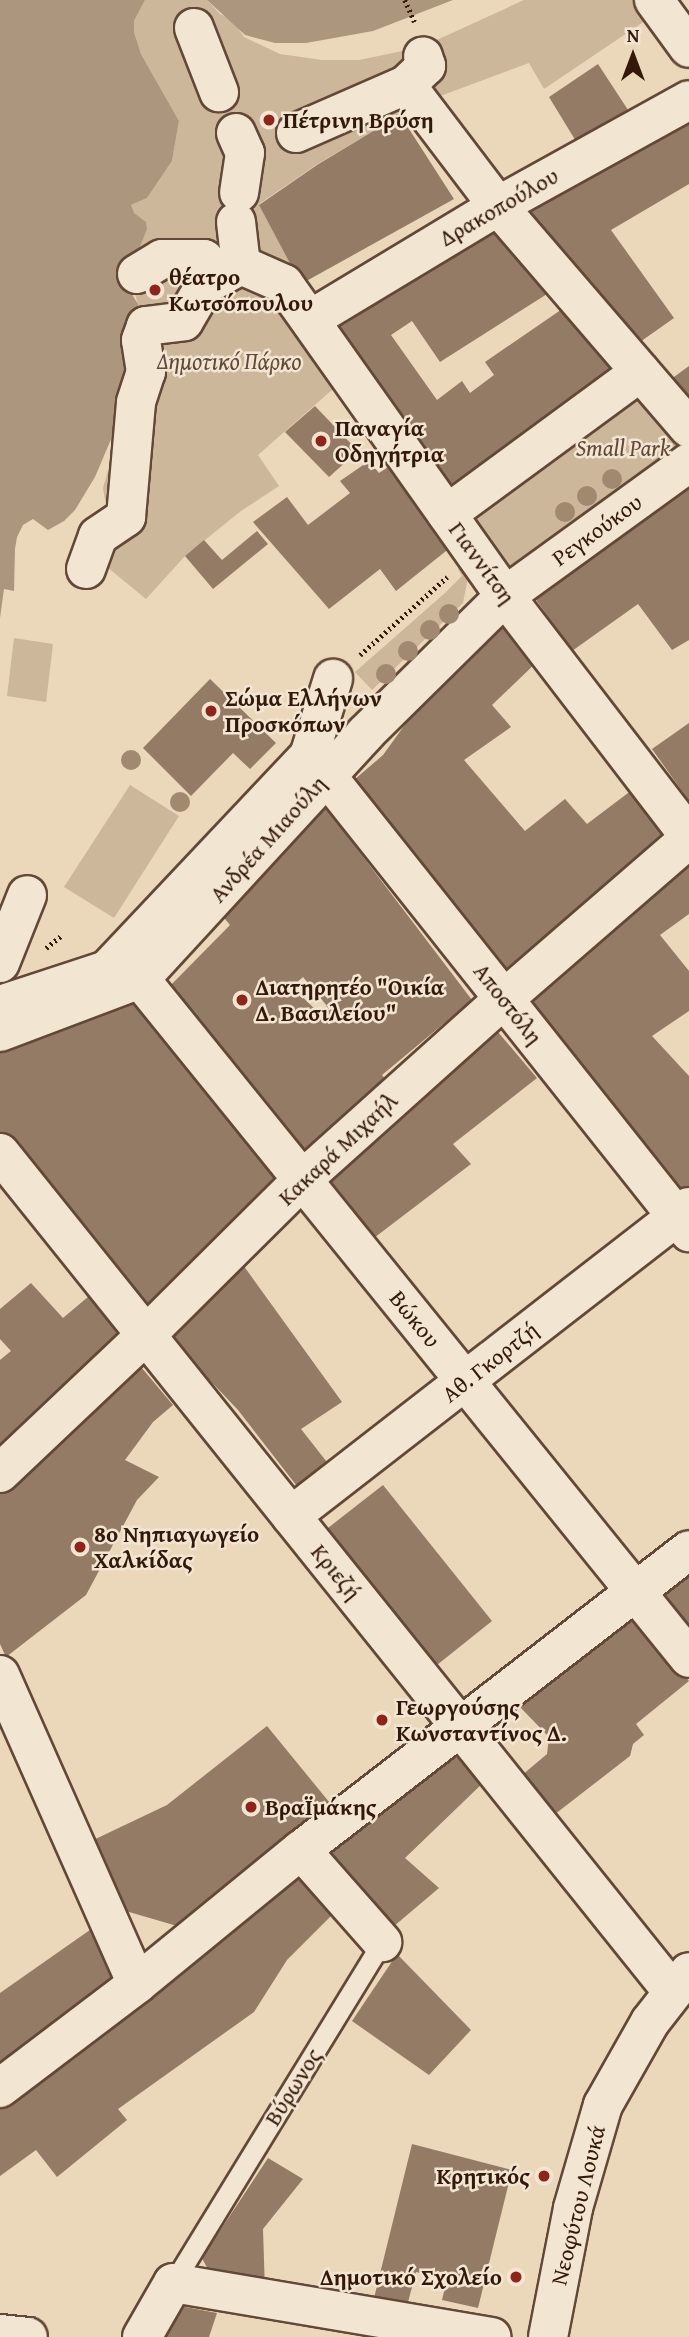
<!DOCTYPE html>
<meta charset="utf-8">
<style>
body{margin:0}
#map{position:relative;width:689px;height:2337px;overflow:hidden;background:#ebd7b9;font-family:"Gentium Book Plus",serif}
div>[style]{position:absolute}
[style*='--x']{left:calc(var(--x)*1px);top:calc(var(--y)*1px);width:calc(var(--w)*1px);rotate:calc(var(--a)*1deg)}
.green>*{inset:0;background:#ccb79b}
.water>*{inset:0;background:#ad967e}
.building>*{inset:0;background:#937b65}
.path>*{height:4.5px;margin-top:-2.25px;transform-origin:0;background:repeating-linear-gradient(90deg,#34180a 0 2px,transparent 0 5.5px)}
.roads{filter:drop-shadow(2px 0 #624836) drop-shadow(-2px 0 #624836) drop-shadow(0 2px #624836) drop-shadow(0 -2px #624836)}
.lane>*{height:19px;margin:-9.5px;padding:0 9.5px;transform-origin:9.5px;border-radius:9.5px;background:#f2e5d2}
.street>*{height:38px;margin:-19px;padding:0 19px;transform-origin:19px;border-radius:19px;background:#f2e5d2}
.secondary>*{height:38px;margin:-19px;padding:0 19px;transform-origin:19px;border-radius:19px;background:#f2e5d2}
.trees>*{width:20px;height:20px;margin:-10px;border-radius:50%;background:#a08871}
.dots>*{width:19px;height:19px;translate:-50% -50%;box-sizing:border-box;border:4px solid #f2e5d2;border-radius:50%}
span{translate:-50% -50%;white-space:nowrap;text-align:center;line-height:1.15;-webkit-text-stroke:5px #f2e5d2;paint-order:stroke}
.poi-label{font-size:23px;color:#34180a;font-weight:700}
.left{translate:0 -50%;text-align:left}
.right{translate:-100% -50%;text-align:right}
.street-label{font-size:23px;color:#34180a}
.park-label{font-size:23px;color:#624836;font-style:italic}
.north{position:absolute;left:598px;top:21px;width:70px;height:70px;-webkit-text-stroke:5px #f2e5d2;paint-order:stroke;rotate:0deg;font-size:19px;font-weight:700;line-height:28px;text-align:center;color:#34180a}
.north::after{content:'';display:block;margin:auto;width:24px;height:32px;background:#34180a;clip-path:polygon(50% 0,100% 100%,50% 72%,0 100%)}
</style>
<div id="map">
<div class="green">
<i style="clip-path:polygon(145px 0,207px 0,220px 14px,232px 20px,244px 37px,280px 54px,322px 60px,359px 60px,402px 51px,439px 39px,524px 0,654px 0,661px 10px,544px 89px,529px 63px,419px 104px,316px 165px,259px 204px,349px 375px,258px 455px,279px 486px,241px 511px,185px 556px,146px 599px,107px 567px,108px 517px,103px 488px,129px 396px,137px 322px,138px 304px,127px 269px,131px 205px,147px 198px,172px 161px,179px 121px,141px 54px,134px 32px,134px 21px)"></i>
<i style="clip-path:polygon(640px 372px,689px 428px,689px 463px,505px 596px,447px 514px)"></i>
<i style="clip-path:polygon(461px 565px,468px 578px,463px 603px,372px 690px,355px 672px,445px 593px,462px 576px,458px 569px)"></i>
<i style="clip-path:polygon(14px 638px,53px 644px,46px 702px,7px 696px)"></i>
<i style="clip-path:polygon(130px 785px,179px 816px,114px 918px,64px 887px)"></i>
</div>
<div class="water">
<i style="clip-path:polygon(0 0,145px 0,134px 21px,134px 32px,141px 54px,179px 121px,172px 161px,147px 198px,131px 205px,134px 213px,146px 222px,147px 229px,125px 283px,138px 304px,134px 385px,95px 477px,75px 510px,64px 521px,48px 530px,33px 519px,23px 525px,17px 537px,15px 549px,14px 591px,4px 589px,0 618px)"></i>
<i style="clip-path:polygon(207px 0,453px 0,373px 31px,306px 43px,275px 43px,245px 35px)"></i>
</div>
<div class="building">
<i style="clip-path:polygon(598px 64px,630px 113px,577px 143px,549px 97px)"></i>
<i style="clip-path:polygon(689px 112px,689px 184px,611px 230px,674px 318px,630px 349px,530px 213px)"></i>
<i style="clip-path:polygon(400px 115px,454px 199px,301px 284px,259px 205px,317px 165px)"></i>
<i style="clip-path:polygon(501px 218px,555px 289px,440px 362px,412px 321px,391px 335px,437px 400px,462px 381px,470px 393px,494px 375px,485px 362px,568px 305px,624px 376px,448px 504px,322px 322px)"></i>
<i style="clip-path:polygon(689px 366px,689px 412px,663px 385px)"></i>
<i style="clip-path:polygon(315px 406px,358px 451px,329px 477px,285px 432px)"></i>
<i style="clip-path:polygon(369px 461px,379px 473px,394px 463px,456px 543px,396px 591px,380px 569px,329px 609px,253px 522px,287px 497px,308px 525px,350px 493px,340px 481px)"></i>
<i style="clip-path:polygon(689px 469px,689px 640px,672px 650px,638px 604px,572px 651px,525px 584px)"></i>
<i style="clip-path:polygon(257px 531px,268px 544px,213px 589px,185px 556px,204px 540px,222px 560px)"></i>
<i style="clip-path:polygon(508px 617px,543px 656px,492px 705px,511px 727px,464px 760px,525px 831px,565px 799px,587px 824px,636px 787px,676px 837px,501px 982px,347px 786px,383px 755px,417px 708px)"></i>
<i style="clip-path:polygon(210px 679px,276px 743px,250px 769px,233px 753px,191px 796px,143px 748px)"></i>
<i style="clip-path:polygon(689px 723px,689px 801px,652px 749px)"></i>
<i style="clip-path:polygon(evenodd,323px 804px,472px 1000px,382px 1075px,392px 1087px,310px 1160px,169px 987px,230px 925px,216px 908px,323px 804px,303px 977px,327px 1006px,319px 1013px,292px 987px,303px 977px)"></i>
<i style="clip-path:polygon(689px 863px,689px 914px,660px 935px,689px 971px,689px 1011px,652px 1036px,689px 1076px,689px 1199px,681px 1205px,521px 1007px)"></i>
<i style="clip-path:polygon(134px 1001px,288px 1187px,145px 1306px,0 1133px,0 1042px)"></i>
<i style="clip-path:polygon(498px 1032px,537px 1078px,453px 1144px,471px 1164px,370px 1241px,321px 1180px)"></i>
<i style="clip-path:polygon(238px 1258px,342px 1402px,301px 1429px,330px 1466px,300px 1490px,238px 1410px,162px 1330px)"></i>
<i style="clip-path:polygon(31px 1283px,63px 1318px,95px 1291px,134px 1336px,0 1453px,0 1360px,11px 1351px,0 1339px,0 1309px)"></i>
<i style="clip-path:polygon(141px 1367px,173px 1405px,153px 1422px,125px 1460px,159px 1477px,137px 1500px,86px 1595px,6px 1657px,0 1644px,0 1488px)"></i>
<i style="clip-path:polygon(383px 1485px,492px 1621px,432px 1669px,319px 1535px)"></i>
<i style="clip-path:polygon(689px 1568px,689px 1641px,652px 1596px)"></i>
<i style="clip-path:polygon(639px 1615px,689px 1681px,636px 1724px,644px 1735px,633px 1744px,630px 1756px,550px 1818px,521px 1776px,547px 1754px,549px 1737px,520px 1707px)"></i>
<i style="clip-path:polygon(267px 1726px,334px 1808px,184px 1928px,112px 1907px,87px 1843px,167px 1805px)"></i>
<i style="clip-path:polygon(459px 1746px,486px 1780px,405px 1858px,439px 1888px,387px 1932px,318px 1855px)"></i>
<i style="clip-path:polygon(302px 1874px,336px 1911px,287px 1960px,254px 2012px,118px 2109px,127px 2120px,57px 2177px,36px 2150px,0 2176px,0 2098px)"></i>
<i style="clip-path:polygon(97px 1925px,116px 1982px,0 2078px,0 1993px)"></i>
<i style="clip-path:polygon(397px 1954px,471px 2030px,429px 2075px,352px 2021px)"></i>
<i style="clip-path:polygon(412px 2144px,512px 2170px,478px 2308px,442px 2300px,447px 2279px,416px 2272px,407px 2306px,374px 2298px)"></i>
<i style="clip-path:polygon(268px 2158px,303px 2179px,263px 2229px,265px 2291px,215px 2283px,202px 2258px)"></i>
<i style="clip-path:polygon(175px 2305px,217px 2313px,209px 2337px,158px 2337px)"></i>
</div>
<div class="path">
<i style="--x:405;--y:0;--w:24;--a:66"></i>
<i style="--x:360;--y:655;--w:117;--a:-41.9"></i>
<i style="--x:46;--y:948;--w:19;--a:-39"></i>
</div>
<div class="roads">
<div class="lane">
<i style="--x:173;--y:2283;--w:400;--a:-58.5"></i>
</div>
<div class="street">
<i style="--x:654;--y:0;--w:59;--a:53.9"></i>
<i style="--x:194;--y:28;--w:69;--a:68.7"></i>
<i style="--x:406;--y:85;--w:152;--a:52.8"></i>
<i style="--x:498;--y:206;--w:293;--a:49.3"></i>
<i style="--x:236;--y:133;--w:22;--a:66"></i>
<i style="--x:245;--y:153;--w:40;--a:98.5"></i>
<i style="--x:296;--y:133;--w:120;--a:-23.6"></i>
<i style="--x:406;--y:85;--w:28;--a:-44"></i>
<i style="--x:426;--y:66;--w:10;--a:-107"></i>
<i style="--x:236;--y:222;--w:43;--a:83.4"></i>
<i style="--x:137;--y:274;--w:29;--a:-31"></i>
<i style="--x:162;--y:259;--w:42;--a:0"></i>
<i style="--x:204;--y:259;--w:26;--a:88"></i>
<i style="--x:205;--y:285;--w:41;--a:-29.1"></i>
<i style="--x:241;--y:265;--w:47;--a:23.8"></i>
<i style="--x:284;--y:284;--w:382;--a:54.7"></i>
<i style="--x:505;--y:596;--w:302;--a:52.5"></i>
<i style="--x:311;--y:319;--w:218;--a:-31.1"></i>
<i style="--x:498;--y:206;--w:218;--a:-29"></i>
<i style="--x:447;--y:514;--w:240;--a:-36.3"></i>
<i style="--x:86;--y:569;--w:35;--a:-70"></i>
<i style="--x:98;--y:536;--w:34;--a:-34"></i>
<i style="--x:126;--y:517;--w:115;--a:-85"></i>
<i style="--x:136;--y:402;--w:32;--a:-72"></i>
<i style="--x:146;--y:372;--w:32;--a:-99"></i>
<i style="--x:141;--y:340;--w:15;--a:-70"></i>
<i style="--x:146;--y:326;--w:38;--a:-7"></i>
<i style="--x:184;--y:321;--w:42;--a:-59.7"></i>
<i style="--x:326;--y:775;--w:584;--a:51.54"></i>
<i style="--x:0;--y:963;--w:73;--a:-68.3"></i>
<i style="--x:140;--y:979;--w:873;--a:51.04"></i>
<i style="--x:0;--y:1005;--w:113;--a:-18.1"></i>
<i style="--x:107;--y:970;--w:294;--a:-46.7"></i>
<i style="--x:309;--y:756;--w:81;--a:-72.7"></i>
<i style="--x:0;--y:1153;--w:1074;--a:51.27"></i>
<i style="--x:291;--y:1516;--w:504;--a:-37.83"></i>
<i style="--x:0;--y:1675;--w:338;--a:66.1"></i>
<i style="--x:301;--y:1850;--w:123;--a:48.6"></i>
<i style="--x:0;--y:2088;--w:172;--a:-37.2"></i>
<i style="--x:137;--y:1984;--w:212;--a:-39.3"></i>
<i style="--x:301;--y:1850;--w:490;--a:-37.7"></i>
<i style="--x:0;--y:2334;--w:28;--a:6"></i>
<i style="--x:142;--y:2337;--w:62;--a:-60.1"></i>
<i style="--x:173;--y:2283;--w:323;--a:9.6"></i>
</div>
<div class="secondary">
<i style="--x:0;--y:1032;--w:150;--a:-20.7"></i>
<i style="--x:140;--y:979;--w:333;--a:-47.4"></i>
<i style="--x:365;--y:734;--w:197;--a:-44.6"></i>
<i style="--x:505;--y:596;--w:227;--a:-35.9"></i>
<i style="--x:0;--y:1473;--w:199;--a:-43.4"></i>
<i style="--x:145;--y:1336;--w:221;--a:-44.8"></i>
<i style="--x:302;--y:1180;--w:271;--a:-41.9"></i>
<i style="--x:504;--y:999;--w:245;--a:-40.9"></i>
<i style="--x:548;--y:2337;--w:131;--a:-79"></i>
<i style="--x:573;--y:2208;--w:107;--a:-73.8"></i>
<i style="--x:603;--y:2105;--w:95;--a:-60.5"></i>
<i style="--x:650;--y:2022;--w:63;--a:-52"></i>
</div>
</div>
<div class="trees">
<i style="left:612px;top:479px"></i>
<i style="left:587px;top:496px"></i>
<i style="left:565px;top:512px"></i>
<i style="left:449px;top:614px"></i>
<i style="left:430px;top:630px"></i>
<i style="left:408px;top:651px"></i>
<i style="left:386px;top:674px"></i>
<i style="left:131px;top:760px"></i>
<i style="left:180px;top:802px"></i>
</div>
<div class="dots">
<i style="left:269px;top:120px;background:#8f2418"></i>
<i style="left:155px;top:290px;background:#8f2418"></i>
<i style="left:321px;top:441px;background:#8f2418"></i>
<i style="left:211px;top:711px;background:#8f2418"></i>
<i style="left:242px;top:1000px;background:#8f2418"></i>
<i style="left:80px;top:1547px;background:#8f2418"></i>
<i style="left:382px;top:1720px;background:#8f2418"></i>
<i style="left:251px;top:1807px;background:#8f2418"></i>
<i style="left:544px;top:2176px;background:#8f2418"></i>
<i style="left:516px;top:2277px;background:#8f2418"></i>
</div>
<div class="poi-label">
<span class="left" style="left:283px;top:120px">Πέτρινη Βρύση</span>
<span class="left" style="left:169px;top:290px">θέατρο<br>Κωτσόπουλου</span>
<span class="left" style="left:335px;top:441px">Παναγία<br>Οδηγήτρια</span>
<span class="left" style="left:225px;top:711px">Σώμα Ελλήνων<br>Προσκόπων</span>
<span class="left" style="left:256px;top:1000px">Διατηρητέο "Οικία<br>Δ. Βασιλείου"</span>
<span class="left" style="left:94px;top:1547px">8ο Νηπιαγωγείο<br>Χαλκίδας</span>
<span class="left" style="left:396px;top:1720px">Γεωργούσης<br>Κωνσταντίνος Δ.</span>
<span class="left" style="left:265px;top:1807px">ΒραΪμάκης</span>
<span class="right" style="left:530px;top:2176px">Κρητικός</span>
<span class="right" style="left:502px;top:2277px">Δημοτικό Σχολείο</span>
</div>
<div class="street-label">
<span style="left:499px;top:207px;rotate:-30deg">Δρακοπούλου</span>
<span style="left:597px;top:530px;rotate:-36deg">Ρεγκούκου</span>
<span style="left:482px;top:563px;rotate:54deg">Γιαννίτση</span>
<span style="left:268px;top:839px;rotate:-48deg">Ανδρέα Μιαούλη</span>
<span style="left:508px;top:1004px;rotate:52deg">Αποστόλη</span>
<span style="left:338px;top:1149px;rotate:-43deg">Κακαρά Μιχαήλ</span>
<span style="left:415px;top:1319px;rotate:51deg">Βώκου</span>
<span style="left:490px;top:1362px;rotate:-38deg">Αθ. Γκορτζή</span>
<span style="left:336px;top:1572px;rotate:51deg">Κριεζή</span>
<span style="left:293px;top:2087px;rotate:-58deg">Βύρωνος</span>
<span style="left:578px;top:2205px;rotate:-76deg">Νεοφύτου Λουκά</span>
</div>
<div class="park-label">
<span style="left:229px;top:361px">Δημοτικό Πάρκο</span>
<span style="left:623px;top:448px">Small Park</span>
</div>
<div class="north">N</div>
</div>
